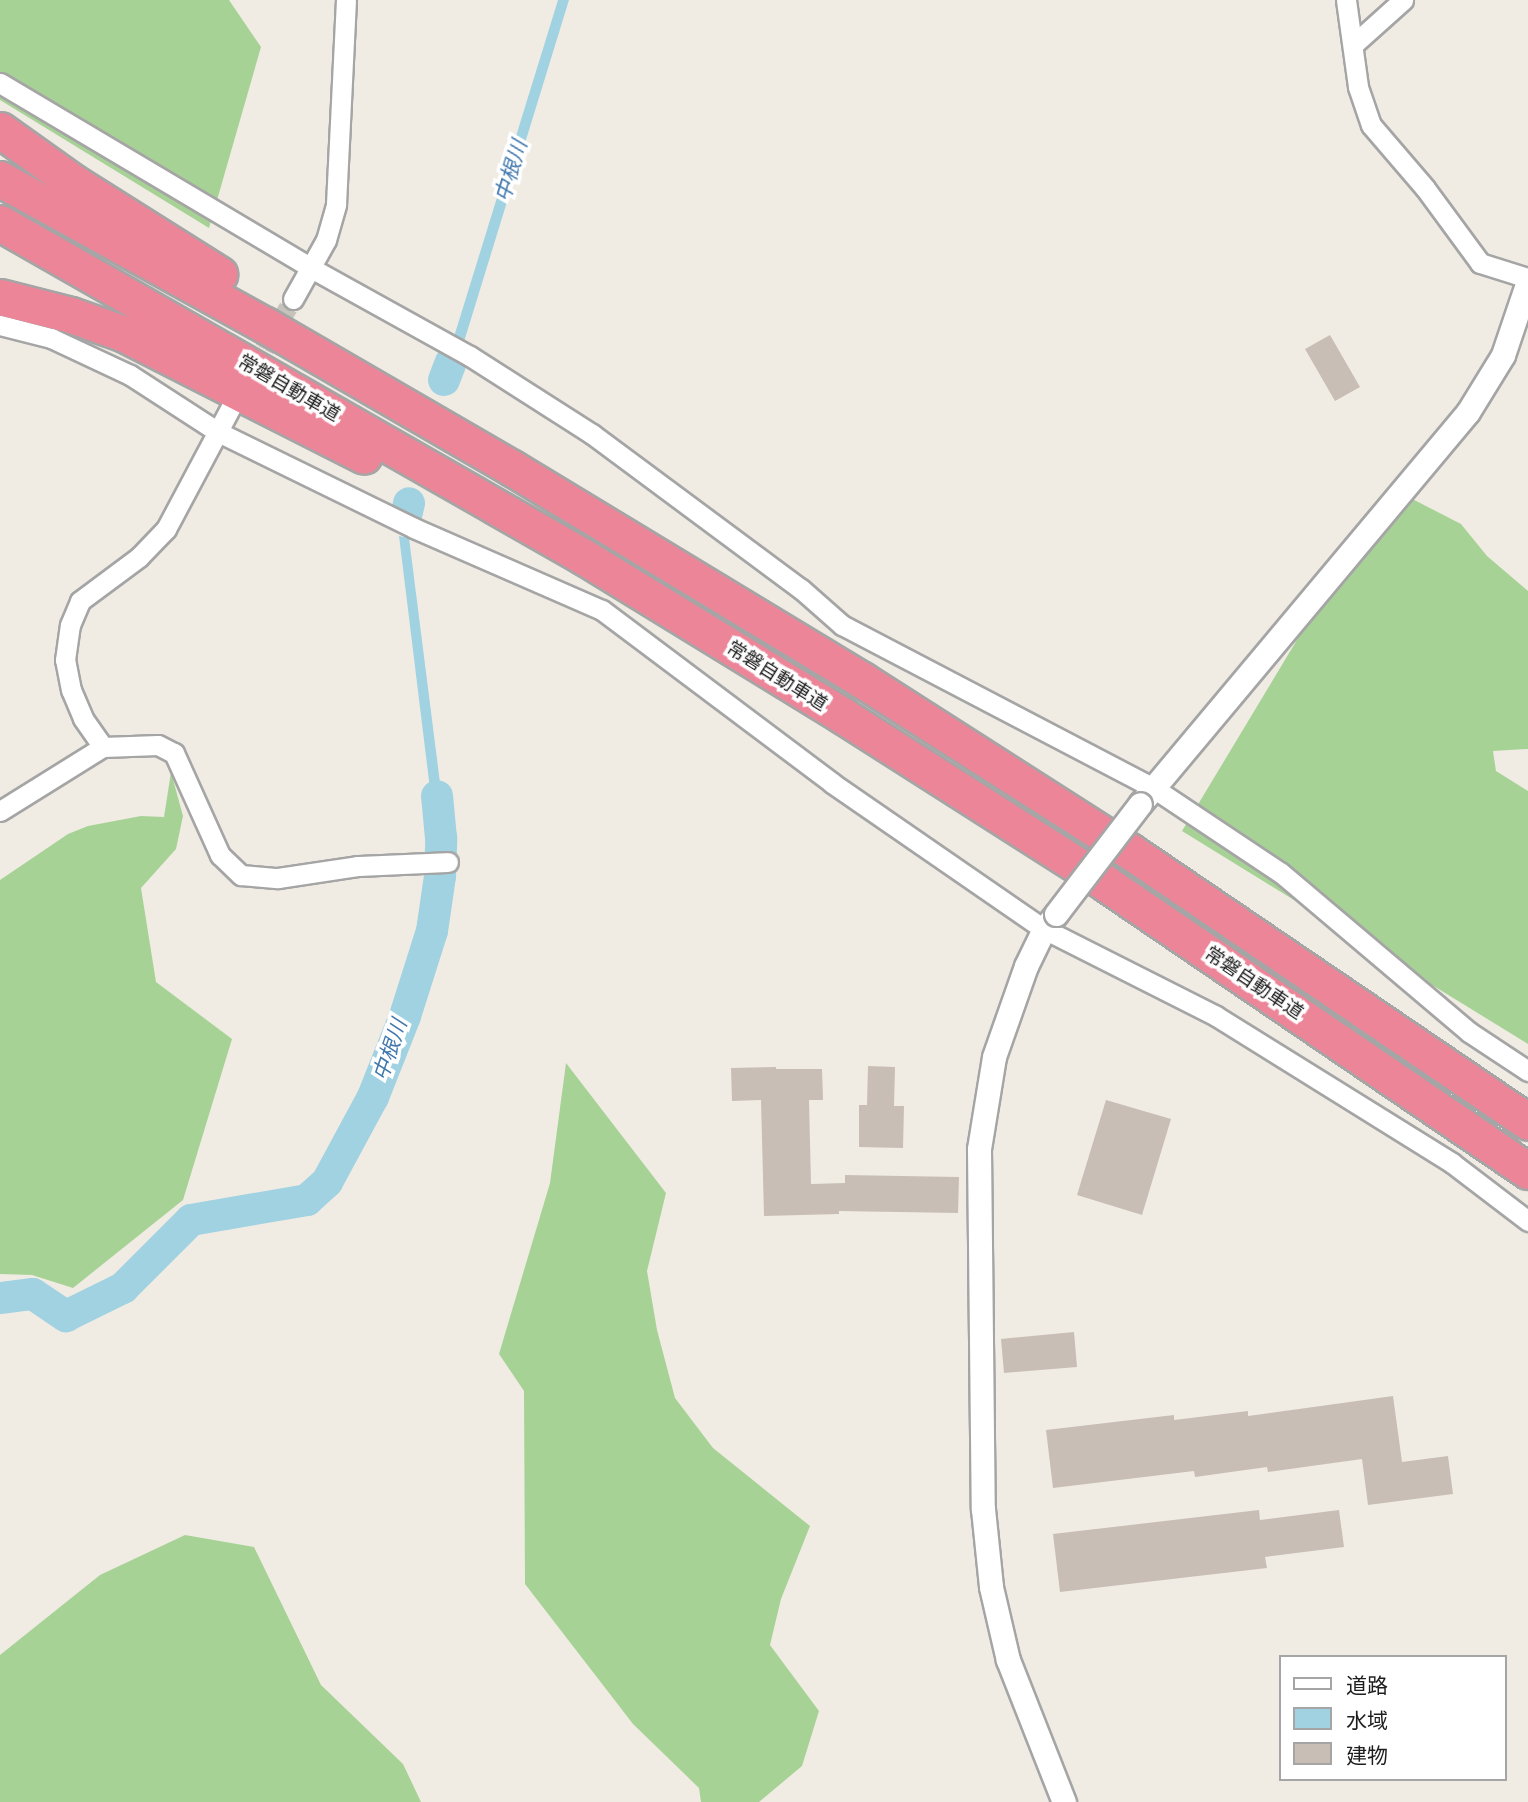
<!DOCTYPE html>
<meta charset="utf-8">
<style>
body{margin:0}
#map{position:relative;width:1528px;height:1802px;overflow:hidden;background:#f0ece4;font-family:Figtree,"Noto Sans JP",sans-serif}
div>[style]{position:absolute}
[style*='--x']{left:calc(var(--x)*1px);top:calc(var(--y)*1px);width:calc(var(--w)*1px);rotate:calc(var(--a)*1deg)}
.forest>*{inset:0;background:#a7d295}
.water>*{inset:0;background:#a1d2e1}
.river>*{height:32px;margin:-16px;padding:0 16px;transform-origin:16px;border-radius:16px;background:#a1d2e1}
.building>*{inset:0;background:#c8beb6}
.minor-tunnel>*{height:19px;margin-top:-9.5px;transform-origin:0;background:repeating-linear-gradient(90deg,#c6c3bc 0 19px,transparent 0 29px)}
.roads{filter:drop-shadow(2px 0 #a5a5a5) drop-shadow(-2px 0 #a5a5a5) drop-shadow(0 2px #a5a5a5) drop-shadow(0 -2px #a5a5a5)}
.minor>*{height:19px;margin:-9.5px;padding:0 9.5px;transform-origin:9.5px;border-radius:9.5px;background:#fff}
.tertiary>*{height:23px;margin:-11.5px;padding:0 11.5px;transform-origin:11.5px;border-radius:11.5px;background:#fff}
.motorway>*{height:35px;margin:-17.5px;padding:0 17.5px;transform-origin:17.5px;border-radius:17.5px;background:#ed8599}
.bridges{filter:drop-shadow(2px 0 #a5a5a5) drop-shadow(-2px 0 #a5a5a5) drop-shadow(0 2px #a5a5a5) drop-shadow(0 -2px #a5a5a5)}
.tertiary-bridge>*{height:23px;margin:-11.5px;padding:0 11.5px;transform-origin:11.5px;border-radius:11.5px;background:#fff}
span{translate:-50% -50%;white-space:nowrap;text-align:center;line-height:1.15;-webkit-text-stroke:7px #fff;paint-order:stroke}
.street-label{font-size:19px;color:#1e1e1e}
.water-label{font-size:21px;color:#4077ad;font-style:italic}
.legend{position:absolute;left:1279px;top:1655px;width:228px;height:126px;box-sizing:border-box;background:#fff;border:2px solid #a5a5a5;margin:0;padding:9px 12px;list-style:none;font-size:21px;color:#1e1e1e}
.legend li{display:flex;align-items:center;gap:14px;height:35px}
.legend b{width:35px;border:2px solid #a5a5a5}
</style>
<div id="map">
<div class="forest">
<i style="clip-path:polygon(0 0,229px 0,261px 47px,209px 228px,0 100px)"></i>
<i style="clip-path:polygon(1389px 487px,1461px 524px,1487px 556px,1528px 591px,1528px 749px,1493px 751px,1496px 771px,1528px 791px,1528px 1044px,1182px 831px)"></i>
<i style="clip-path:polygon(171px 772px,183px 816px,176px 849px,141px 888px,156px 982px,232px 1039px,183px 1200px,73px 1288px,32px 1275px,0 1274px,0 880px,68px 834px,88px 826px,141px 816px,164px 817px)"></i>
<i style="clip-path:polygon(566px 1063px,666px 1193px,647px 1271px,657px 1330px,675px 1398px,713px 1448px,810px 1526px,781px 1599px,770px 1645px,819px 1711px,802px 1766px,759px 1802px,701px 1802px,699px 1788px,633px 1724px,525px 1584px,524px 1391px,499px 1354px,550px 1183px)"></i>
<i style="clip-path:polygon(185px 1535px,254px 1547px,321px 1685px,403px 1764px,421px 1802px,0 1802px,0 1655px,100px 1575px)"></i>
</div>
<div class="water">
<i style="clip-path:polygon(558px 0,569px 0,463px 345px,453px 340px)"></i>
<i style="clip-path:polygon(399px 536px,409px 538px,447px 838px,436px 838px)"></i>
</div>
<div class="river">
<i style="--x:444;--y:380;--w:19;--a:-69"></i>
<i style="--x:407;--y:512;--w:9;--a:-77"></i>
<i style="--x:0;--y:1298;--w:33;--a:-7"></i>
<i style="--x:33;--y:1294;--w:40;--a:34"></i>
<i style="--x:66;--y:1316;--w:64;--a:-26.2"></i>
<i style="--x:123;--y:1288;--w:96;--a:-45"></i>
<i style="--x:191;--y:1220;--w:118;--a:-9.8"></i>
<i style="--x:307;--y:1200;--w:27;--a:-42"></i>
<i style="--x:327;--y:1182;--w:97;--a:-61.6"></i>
<i style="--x:373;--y:1097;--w:87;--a:-68.4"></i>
<i style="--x:405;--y:1016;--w:89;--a:-72.4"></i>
<i style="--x:432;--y:931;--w:56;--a:-81.7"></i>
<i style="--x:440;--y:876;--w:38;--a:-88"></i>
<i style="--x:441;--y:838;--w:42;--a:-95.4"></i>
</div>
<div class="building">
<i style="clip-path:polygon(1330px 335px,1360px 387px,1335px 401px,1305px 349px)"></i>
<i style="clip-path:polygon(868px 1066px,895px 1067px,894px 1106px,904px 1106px,903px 1148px,859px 1147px,859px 1105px,867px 1105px)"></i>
<i style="clip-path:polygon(776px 1067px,776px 1069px,822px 1069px,823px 1100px,809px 1100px,811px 1184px,845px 1183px,845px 1175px,959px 1177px,958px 1213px,839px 1211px,839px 1214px,764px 1216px,761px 1100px,732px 1101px,731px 1068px)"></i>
<i style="clip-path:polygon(1106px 1100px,1171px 1119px,1142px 1215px,1077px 1195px)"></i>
<i style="clip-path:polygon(1074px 1332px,1077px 1367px,1004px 1373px,1001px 1339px)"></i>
<i style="clip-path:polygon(1393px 1396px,1402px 1462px,1448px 1456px,1453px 1494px,1368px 1505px,1362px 1459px,1268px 1472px,1267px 1467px,1195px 1477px,1194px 1471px,1053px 1488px,1046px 1430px,1174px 1415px,1174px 1420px,1248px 1411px,1248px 1416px)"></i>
<i style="clip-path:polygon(1259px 1510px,1260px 1520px,1339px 1510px,1344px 1547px,1265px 1557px,1267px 1568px,1060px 1592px,1053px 1534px)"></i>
</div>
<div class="minor-tunnel">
<i style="--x:250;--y:374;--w:86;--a:-60.2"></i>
</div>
<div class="roads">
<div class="minor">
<i style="--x:1346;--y:0;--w:88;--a:82.1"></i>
<i style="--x:1358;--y:87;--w:40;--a:71.1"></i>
<i style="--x:1371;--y:125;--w:83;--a:49.4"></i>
<i style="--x:1425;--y:188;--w:93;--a:53.7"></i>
<i style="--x:1480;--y:263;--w:50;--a:17.4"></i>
<i style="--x:1354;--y:44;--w:66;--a:-41.9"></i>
<i style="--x:0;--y:83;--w:362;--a:30.7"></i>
<i style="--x:311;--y:268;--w:182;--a:29"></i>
<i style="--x:470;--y:356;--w:145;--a:32.6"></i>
<i style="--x:592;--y:434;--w:260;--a:36.6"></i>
<i style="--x:801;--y:589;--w:55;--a:41.3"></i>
<i style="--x:842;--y:625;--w:350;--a:27.6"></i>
<i style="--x:1152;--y:787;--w:155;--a:33.7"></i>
<i style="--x:1281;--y:873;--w:246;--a:40.2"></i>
<i style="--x:1469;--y:1032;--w:71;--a:33.5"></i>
<i style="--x:293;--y:299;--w:68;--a:-60.8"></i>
<i style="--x:326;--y:240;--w:37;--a:-74"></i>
<i style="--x:336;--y:204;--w:204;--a:-87.2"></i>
<i style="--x:0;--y:325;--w:53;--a:14.3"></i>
<i style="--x:51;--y:338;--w:87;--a:25.1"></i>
<i style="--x:130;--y:375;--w:105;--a:32.9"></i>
<i style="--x:218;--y:432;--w:218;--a:26.1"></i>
<i style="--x:414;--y:528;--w:205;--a:23.6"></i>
<i style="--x:602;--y:610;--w:288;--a:36.9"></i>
<i style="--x:832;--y:783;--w:257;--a:34.6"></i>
<i style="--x:1044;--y:929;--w:193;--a:26.8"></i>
<i style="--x:1216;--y:1016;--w:278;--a:31.9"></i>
<i style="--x:1452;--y:1163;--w:96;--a:37.3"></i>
<i style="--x:103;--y:747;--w:35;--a:-125"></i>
<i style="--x:83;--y:718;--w:30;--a:-113"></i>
<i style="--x:71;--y:690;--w:31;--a:-101"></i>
<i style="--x:65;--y:660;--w:35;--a:-82"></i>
<i style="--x:70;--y:625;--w:26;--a:-67"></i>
<i style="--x:80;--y:601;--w:74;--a:-36.7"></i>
<i style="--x:139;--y:557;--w:39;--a:-46"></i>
<i style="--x:166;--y:529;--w:140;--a:-62"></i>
<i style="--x:0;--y:811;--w:121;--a:-31.9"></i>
<i style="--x:103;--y:747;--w:55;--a:-2.1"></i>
<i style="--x:158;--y:745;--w:18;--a:27"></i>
<i style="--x:174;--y:753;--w:112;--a:65.7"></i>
<i style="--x:220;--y:855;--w:29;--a:44"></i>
<i style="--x:241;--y:875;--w:37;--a:5"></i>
<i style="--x:278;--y:878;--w:80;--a:-8.6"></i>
<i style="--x:357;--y:866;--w:91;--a:-2.5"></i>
</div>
<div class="tertiary">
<i style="--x:1140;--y:804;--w:511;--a:-50.08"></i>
<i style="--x:1468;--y:412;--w:67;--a:-58.4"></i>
<i style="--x:1503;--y:355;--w:78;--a:-71.3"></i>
<i style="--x:1056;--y:914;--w:19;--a:129"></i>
<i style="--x:1044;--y:929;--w:41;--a:115.9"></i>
<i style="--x:1026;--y:966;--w:96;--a:109.4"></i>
<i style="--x:994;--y:1057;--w:93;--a:99.3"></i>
<i style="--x:979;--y:1149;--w:360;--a:89.4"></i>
<i style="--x:983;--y:1509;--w:78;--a:84.1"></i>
<i style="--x:991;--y:1587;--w:75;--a:76.9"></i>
<i style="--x:1008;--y:1660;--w:153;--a:68.5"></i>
</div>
<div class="motorway">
<i style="--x:0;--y:130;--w:90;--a:35.5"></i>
<i style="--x:73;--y:182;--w:173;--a:32.2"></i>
<i style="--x:0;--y:179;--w:303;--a:28.9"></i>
<i style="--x:265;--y:325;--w:285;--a:30.1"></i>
<i style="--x:512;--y:468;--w:409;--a:31.2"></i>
<i style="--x:862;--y:680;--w:319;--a:32.6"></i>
<i style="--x:1131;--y:852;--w:480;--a:34.2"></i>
<i style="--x:0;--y:223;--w:673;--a:29.77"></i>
<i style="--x:584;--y:557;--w:304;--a:31.5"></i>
<i style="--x:843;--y:716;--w:314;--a:32.5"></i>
<i style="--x:1108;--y:885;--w:508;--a:34.25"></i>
<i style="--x:0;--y:297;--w:73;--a:14.2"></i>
<i style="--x:71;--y:315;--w:54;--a:19.4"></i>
<i style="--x:122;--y:333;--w:271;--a:26.9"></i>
</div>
</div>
<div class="bridges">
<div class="tertiary-bridge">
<i style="--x:1056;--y:914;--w:138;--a:-52.6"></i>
</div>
</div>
<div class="street-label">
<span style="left:289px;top:388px;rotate:30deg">常磐自動車道</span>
<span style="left:777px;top:676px;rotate:32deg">常磐自動車道</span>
<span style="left:1254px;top:983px;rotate:34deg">常磐自動車道</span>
</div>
<div class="water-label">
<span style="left:511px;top:171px;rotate:-73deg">中根川</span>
<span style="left:390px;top:1050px;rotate:-71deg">中根川</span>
</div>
<ul class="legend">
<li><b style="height:9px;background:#fff"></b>道路</li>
<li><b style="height:19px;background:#a1d2e1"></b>水域</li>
<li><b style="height:19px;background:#c8beb6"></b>建物</li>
</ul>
</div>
